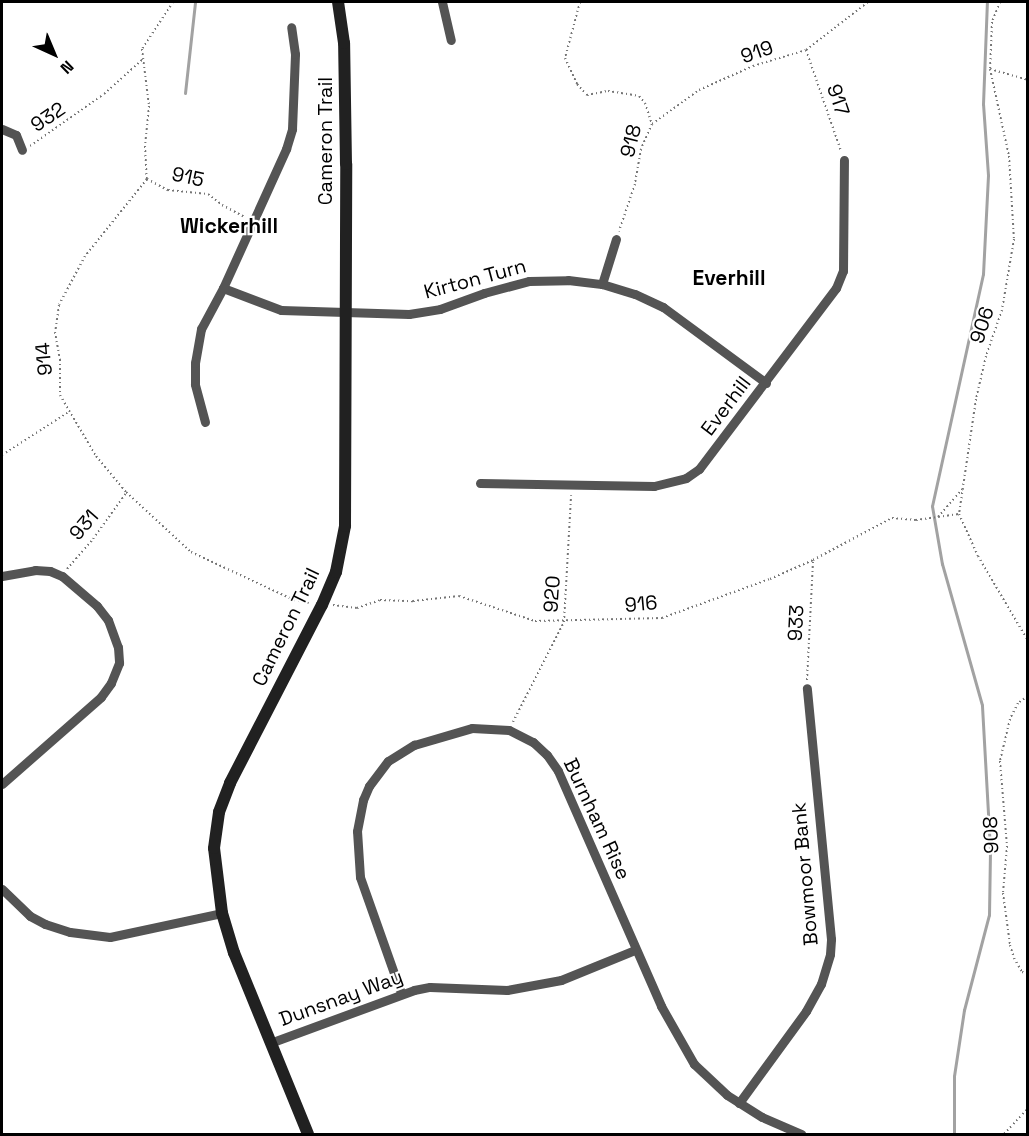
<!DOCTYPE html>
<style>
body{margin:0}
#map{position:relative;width:1029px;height:1136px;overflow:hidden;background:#fff;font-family:"Space Grotesk",sans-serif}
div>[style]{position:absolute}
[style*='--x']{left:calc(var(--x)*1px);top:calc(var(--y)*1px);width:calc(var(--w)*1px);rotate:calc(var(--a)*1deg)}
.stream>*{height:3px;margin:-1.5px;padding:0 1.5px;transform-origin:1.5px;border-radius:1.5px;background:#a2a2a2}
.path>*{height:2px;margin-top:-1px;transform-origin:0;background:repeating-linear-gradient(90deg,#767676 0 1.5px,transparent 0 4.5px)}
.street>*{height:9px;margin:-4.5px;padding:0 4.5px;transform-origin:4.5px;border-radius:4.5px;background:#545454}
.secondary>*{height:12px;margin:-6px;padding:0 6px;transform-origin:6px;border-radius:6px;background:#212121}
span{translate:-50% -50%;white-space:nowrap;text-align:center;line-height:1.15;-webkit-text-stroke:4.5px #fff;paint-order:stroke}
.street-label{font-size:20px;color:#000}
.neighbourhood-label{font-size:21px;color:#000;font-weight:700}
.frame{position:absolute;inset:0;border:3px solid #000;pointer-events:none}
.north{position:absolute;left:24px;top:24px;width:60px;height:60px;-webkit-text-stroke:4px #fff;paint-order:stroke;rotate:136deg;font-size:16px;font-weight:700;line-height:24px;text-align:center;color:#000}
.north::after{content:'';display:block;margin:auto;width:21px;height:27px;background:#000;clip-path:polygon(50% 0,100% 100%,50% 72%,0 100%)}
</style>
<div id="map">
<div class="stream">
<i style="--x:185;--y:93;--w:92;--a:-83.7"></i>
<i style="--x:954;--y:1134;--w:58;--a:-90"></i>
<i style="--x:954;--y:1076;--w:67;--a:-81.4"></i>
<i style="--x:964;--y:1010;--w:98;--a:-75.3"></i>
<i style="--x:989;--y:915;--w:66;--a:-89.1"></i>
<i style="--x:990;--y:849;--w:144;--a:-93.2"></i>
<i style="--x:982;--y:705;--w:147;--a:-105.8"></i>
<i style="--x:942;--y:564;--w:59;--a:-99.8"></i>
<i style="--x:932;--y:506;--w:238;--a:-77.6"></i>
<i style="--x:983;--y:274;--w:99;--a:-87.1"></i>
<i style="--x:988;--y:175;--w:71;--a:-94"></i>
<i style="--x:983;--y:104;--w:102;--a:-87.8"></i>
</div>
<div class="path">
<i style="--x:173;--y:2;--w:56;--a:123.4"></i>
<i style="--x:142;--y:49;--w:57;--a:83"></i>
<i style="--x:149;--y:106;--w:40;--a:95.7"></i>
<i style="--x:145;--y:146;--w:33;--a:87"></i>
<i style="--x:147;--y:179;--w:99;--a:128.8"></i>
<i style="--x:85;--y:256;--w:55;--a:118"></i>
<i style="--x:59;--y:305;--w:27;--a:98"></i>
<i style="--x:55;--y:332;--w:27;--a:80"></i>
<i style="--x:60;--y:359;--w:36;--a:90"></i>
<i style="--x:60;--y:395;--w:71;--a:59.5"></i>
<i style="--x:96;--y:456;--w:47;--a:50.2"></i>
<i style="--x:126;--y:492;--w:88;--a:42.7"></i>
<i style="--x:191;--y:552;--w:114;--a:25"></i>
<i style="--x:294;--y:600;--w:15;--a:11"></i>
<i style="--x:580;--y:2;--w:58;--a:105"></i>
<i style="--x:565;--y:58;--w:29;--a:65"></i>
<i style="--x:577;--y:84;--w:15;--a:48"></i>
<i style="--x:587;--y:95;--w:21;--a:-11"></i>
<i style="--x:608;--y:91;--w:31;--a:9"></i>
<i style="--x:639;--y:96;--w:9;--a:49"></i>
<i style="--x:645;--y:103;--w:22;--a:72"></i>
<i style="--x:652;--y:124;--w:27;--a:114"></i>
<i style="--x:641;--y:149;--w:36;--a:100"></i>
<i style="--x:635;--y:184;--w:50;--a:108.8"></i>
<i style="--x:1000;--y:2;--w:22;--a:112"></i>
<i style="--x:992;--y:22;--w:47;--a:92.4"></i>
<i style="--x:990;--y:69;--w:89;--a:77.7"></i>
<i style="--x:1009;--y:156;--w:83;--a:86.6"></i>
<i style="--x:1014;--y:239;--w:72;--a:99.6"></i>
<i style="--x:1002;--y:310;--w:49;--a:109.2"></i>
<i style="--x:986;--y:356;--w:44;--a:103.1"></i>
<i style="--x:976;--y:399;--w:116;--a:98.4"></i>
<i style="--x:959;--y:514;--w:46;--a:65.7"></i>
<i style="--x:978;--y:556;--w:99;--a:59.5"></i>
<i style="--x:806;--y:50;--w:107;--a:70.9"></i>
<i style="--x:990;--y:69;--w:40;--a:16"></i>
<i style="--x:652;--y:124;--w:58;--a:-35.9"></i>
<i style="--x:699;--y:90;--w:59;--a:-24"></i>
<i style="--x:753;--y:66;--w:55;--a:-16.8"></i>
<i style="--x:806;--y:50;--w:78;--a:-37.7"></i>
<i style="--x:30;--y:146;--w:90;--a:-35.1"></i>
<i style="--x:104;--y:94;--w:52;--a:-41.9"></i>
<i style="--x:147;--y:179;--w:24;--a:28"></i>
<i style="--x:168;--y:190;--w:40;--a:5.7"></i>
<i style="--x:208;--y:194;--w:18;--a:38"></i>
<i style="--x:222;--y:205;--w:26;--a:28"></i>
<i style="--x:2;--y:455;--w:81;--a:-32.9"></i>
<i style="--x:938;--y:517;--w:37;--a:-49"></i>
<i style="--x:67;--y:569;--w:40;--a:-49"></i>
<i style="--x:93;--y:539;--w:57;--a:-54.3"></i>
<i style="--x:333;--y:605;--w:24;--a:7"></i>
<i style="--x:357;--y:608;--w:24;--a:-19"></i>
<i style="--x:380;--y:600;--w:33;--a:2"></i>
<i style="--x:413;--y:601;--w:46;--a:-6.2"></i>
<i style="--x:459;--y:596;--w:80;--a:18.2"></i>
<i style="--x:535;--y:621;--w:127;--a:-1.4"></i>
<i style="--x:662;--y:618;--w:115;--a:-19.9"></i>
<i style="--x:770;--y:579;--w:47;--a:-23.8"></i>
<i style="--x:813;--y:560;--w:89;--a:-28"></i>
<i style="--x:892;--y:518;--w:24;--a:5"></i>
<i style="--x:916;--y:520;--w:43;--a:-7.9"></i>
<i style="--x:807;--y:680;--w:120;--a:-87.1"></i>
<i style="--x:1028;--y:696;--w:12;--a:145"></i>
<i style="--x:1018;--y:703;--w:18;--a:117"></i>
<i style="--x:1010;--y:719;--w:43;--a:103.4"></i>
<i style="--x:1000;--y:761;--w:85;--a:85.3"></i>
<i style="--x:1007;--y:846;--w:47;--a:94.9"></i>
<i style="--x:1003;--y:893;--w:52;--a:82.3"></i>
<i style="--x:1010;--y:945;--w:14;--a:73"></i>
<i style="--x:1014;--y:958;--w:16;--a:60"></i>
<i style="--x:1022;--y:972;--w:6;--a:18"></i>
<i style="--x:513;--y:722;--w:112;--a:-63"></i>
<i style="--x:564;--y:622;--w:127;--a:-86.8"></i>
<i style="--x:1004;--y:1134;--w:35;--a:-47"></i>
</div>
<div class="street">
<i style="--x:442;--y:2;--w:39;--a:77"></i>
<i style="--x:2;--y:129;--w:15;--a:23"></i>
<i style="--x:16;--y:135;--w:16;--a:68"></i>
<i style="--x:602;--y:284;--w:47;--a:-72.7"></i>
<i style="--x:223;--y:288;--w:62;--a:20.8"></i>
<i style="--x:281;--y:310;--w:128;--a:1.8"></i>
<i style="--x:409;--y:314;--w:31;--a:-9"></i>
<i style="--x:440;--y:309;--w:47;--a:-20"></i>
<i style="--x:484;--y:293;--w:47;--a:-14.9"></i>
<i style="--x:529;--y:281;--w:39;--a:-1"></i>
<i style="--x:568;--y:280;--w:34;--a:7"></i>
<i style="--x:602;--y:284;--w:34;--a:17"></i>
<i style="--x:635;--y:294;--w:31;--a:25"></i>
<i style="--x:663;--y:307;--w:128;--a:36.4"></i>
<i style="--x:205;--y:422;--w:39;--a:-105"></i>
<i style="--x:195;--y:384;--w:21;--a:-90"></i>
<i style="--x:195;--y:363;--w:35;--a:-80"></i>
<i style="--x:201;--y:329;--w:47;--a:-61.8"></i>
<i style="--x:223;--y:288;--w:153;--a:-65.6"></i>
<i style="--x:286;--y:149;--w:21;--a:-73"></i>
<i style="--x:292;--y:129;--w:75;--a:-87.7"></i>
<i style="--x:295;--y:54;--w:27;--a:-98"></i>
<i style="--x:480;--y:483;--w:174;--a:1"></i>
<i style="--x:654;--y:486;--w:33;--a:-14"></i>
<i style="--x:686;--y:478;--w:16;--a:-35"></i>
<i style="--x:699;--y:469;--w:227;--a:-52.9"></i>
<i style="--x:836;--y:288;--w:18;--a:-68"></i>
<i style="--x:843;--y:271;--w:111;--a:-89.5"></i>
<i style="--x:2;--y:576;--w:34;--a:-10"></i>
<i style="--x:35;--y:570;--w:15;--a:4"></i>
<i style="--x:50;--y:571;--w:13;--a:23"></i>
<i style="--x:62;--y:576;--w:46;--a:40.6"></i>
<i style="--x:97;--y:606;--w:18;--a:52"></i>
<i style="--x:108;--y:620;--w:29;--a:70"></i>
<i style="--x:118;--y:647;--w:16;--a:86"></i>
<i style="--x:119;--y:663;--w:22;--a:112"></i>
<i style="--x:111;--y:683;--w:17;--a:126"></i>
<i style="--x:101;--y:697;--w:132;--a:138.7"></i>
<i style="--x:2;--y:889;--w:39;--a:44"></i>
<i style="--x:30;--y:916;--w:17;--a:28"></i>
<i style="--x:45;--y:924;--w:26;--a:18"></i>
<i style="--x:70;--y:932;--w:40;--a:7.1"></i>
<i style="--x:110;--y:937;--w:115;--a:-12.1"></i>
<i style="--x:401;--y:993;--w:123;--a:-109.5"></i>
<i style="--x:360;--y:877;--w:46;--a:-93.7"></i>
<i style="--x:357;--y:831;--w:32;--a:-79"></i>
<i style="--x:363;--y:800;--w:15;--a:-67"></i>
<i style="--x:369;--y:786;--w:31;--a:-53"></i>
<i style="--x:388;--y:761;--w:31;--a:-32"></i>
<i style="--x:414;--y:745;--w:60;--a:-16.3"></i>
<i style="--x:472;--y:728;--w:37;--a:3"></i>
<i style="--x:509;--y:730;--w:27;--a:27"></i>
<i style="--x:533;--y:742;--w:19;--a:43"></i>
<i style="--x:547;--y:755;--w:19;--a:55"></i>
<i style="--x:558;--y:771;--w:257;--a:66.3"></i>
<i style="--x:661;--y:1006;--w:67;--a:60.4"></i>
<i style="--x:694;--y:1064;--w:45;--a:43.2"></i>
<i style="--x:727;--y:1095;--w:41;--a:32.2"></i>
<i style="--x:762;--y:1117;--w:43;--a:23.6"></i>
<i style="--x:270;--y:1043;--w:153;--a:-20.2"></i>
<i style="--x:414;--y:990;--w:16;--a:-11"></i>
<i style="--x:430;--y:987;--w:77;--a:2.2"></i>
<i style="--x:507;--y:990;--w:55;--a:-10.5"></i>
<i style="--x:561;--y:980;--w:80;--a:-22.1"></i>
<i style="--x:739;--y:1103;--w:114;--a:-53.9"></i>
<i style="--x:806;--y:1011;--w:31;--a:-61"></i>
<i style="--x:821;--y:984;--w:31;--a:-73"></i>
<i style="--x:830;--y:954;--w:15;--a:-86"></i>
<i style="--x:831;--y:939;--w:252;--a:-95.5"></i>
</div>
<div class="secondary">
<i style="--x:308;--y:1134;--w:196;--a:-112.2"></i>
<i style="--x:234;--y:953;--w:42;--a:-106.7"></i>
<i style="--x:222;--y:913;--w:65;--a:-97"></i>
<i style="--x:214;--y:848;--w:36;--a:-82"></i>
<i style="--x:219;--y:812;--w:31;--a:-69"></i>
<i style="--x:230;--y:783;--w:200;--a:-62.7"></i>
<i style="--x:322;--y:605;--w:36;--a:-67"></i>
<i style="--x:336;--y:572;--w:47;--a:-78.9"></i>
<i style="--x:345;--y:526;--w:362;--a:-89.8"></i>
<i style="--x:346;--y:164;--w:121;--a:-90.9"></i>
<i style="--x:344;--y:43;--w:41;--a:-98.3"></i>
</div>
<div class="street-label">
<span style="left:757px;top:52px;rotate:-19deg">919</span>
<span style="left:838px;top:100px;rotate:71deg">917</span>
<span style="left:48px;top:117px;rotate:-34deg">932</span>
<span style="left:325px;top:141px;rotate:-90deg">Cameron Trail</span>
<span style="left:631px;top:141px;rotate:-76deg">918</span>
<span style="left:188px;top:177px;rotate:12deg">915</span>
<span style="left:475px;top:279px;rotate:-15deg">Kirton Turn</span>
<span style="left:982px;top:325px;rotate:-72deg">906</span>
<span style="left:44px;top:359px;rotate:-95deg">914</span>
<span style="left:726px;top:406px;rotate:-53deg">Everhill</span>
<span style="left:84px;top:525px;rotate:-49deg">931</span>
<span style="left:552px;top:594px;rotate:-86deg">920</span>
<span style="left:641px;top:604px;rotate:-5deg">916</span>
<span style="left:796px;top:623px;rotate:-87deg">933</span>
<span style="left:286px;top:627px;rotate:-64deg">Cameron Trail</span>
<span style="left:597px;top:819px;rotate:65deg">Burnham Rise</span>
<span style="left:991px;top:835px;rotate:-92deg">908</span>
<span style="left:805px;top:874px;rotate:-95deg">Bowmoor Bank</span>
<span style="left:341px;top:998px;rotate:-20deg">Dunsnay Way</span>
</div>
<div class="neighbourhood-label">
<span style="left:229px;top:226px">Wickerhill</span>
<span style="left:729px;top:278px">Everhill</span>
</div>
<div class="frame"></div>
<div class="north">N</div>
</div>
